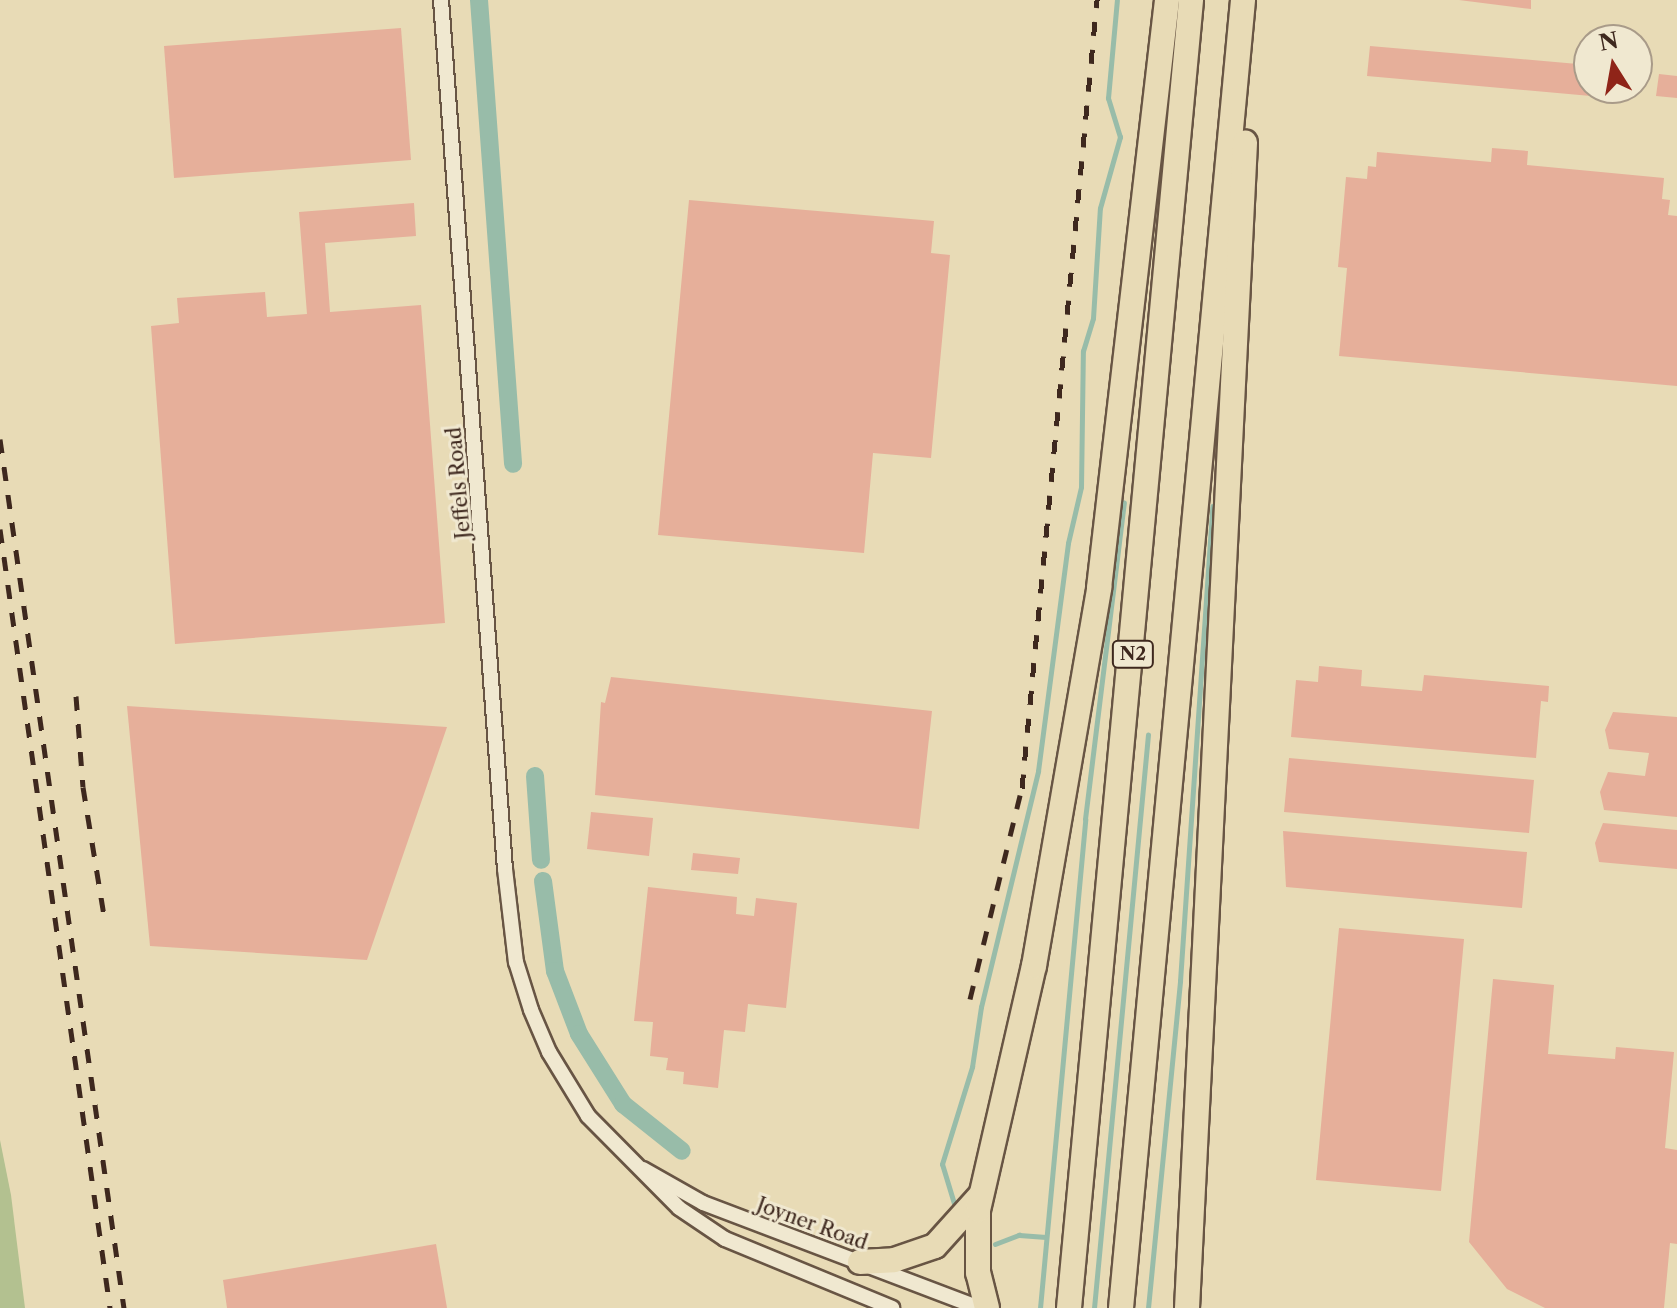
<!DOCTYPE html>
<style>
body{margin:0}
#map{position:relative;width:1677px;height:1308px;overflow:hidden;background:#e8dbb6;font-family:"Libre Caslon Text",serif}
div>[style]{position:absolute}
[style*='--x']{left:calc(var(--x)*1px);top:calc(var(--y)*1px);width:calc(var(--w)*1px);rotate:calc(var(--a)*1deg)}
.green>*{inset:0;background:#b3c190}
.stream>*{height:5px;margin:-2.5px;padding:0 2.5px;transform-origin:2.5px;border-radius:2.5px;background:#98bca9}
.canal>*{height:18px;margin:-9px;padding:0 9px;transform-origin:9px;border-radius:9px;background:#98bca9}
.building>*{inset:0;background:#e6af9a}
.roads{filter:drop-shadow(2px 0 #685544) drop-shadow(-2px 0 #685544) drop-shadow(0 2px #685544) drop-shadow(0 -2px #685544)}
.minor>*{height:14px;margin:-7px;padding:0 7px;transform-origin:7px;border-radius:7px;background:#f0e8d0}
.motorway>*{height:24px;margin:-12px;padding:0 12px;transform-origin:12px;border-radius:12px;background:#e8dbb6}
.rail>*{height:5px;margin-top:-2.5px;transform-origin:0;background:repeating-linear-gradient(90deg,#3e281e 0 14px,transparent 0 28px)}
span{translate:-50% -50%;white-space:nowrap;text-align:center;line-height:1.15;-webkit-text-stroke:6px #f0e8d0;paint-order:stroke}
.shield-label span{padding:2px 6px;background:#f0e8d0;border:2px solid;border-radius:6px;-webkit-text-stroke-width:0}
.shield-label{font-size:18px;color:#3e281e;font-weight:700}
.street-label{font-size:20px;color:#3e281e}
.north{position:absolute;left:1573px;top:24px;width:80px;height:80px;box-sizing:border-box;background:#f0e8d0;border:2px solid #a99b89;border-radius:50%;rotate:349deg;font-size:22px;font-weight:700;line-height:32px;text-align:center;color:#3e281e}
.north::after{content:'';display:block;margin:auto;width:28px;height:36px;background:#8f2418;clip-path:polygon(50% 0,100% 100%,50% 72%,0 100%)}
</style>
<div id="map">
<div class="green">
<i style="clip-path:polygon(0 1140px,11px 1195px,25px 1308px,0 1308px)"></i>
</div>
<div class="stream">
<i style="--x:956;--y:1210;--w:48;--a:-106.9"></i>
<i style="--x:942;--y:1164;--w:102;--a:-72.8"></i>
<i style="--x:972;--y:1067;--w:61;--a:-81.5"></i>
<i style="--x:981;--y:1007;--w:243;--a:-76.4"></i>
<i style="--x:1038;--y:771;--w:230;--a:-82.5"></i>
<i style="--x:1068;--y:543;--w:57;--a:-76.9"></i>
<i style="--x:1081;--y:487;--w:136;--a:-89.2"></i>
<i style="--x:1083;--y:351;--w:34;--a:-73"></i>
<i style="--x:1093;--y:318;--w:110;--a:-86.4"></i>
<i style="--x:1100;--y:208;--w:74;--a:-74.3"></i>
<i style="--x:1120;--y:137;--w:41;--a:-107.1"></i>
<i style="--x:1108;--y:98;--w:98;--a:-84.8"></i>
<i style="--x:995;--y:1244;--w:26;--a:-21"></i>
<i style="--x:1019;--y:1235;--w:27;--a:4"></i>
<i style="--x:1040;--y:1308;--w:491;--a:-84.7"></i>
<i style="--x:1085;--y:819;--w:319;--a:-83"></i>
<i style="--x:1094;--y:1308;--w:576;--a:-84.62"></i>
<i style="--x:1148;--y:1308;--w:329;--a:-84.4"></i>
<i style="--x:1180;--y:981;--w:476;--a:-86.1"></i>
</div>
<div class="canal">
<i style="--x:479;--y:0;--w:465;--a:85.8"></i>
<i style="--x:535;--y:776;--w:84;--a:85.9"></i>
<i style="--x:543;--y:881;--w:91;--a:82.4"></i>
<i style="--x:555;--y:971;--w:67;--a:69.1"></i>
<i style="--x:579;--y:1034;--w:83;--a:57.8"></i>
<i style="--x:623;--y:1104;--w:75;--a:38.5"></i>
</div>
<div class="building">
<i style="clip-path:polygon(1459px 0,1531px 0,1531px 9px)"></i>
<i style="clip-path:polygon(401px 28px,411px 160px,174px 178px,164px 46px)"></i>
<i style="clip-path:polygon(1370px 46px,1589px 65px,1589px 88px,1614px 88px,1613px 98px,1367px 76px)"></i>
<i style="clip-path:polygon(1659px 74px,1677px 76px,1677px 98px,1656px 96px)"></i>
<i style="clip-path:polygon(1492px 148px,1528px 151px,1527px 165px,1664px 178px,1662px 199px,1670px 200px,1668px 215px,1677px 216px,1677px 386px,1339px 356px,1347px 268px,1338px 267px,1346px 177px,1367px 179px,1368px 166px,1376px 167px,1377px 152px,1491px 162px)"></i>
<i style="clip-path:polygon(689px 200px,934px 221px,931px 253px,950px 255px,931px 458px,873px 453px,864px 553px,658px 535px)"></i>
<i style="clip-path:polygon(414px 203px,416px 236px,325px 243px,330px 312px,421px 305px,445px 623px,175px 644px,151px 326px,179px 323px,177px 298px,265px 292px,267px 317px,307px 314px,299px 212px)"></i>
<i style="clip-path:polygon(1319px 666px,1362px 670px,1361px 686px,1422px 691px,1424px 675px,1549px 686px,1548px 702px,1541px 701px,1536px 758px,1291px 737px,1296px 680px,1318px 682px)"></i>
<i style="clip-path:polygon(611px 677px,932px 711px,919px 829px,595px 795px,601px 702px,605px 703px)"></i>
<i style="clip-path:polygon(127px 706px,447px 727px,367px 960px,150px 946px)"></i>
<i style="clip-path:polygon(1613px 712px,1677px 717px,1677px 817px,1604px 810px,1600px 792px,1608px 772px,1645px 776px,1649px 753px,1609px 749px,1605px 730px)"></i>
<i style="clip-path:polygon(1289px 758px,1534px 780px,1529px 833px,1284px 812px)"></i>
<i style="clip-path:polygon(591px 812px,653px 818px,649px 856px,587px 849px)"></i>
<i style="clip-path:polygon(1603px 823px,1677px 830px,1677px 869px,1599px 862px,1595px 843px)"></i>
<i style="clip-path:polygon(1283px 831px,1527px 852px,1522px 908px,1286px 887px)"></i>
<i style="clip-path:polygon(693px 853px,740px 858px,738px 874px,691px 870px)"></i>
<i style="clip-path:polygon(648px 887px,737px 897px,736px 914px,754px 916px,756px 898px,797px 903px,786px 1008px,748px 1004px,745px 1032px,724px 1030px,718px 1088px,683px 1084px,684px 1072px,666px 1070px,668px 1058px,650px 1056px,653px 1022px,634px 1021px)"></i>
<i style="clip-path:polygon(1339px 928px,1464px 939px,1441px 1191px,1316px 1180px)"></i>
<i style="clip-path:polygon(1493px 979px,1554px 985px,1548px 1054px,1615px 1059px,1616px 1047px,1674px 1052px,1665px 1148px,1677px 1150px,1677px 1244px,1670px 1243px,1664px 1308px,1545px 1308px,1507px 1289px,1469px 1242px)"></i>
<i style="clip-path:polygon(436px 1244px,447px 1308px,227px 1308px,223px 1280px)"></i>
</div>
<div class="roads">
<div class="minor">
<i style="--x:441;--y:0;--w:871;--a:85.79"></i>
<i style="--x:505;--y:869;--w:94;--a:83.3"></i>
<i style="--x:516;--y:962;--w:50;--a:72.6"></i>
<i style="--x:531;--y:1010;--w:46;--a:66.8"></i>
<i style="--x:549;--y:1052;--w:75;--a:58.6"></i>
<i style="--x:588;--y:1116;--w:129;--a:45.3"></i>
<i style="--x:679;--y:1208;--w:55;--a:34"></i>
<i style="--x:725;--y:1239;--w:181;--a:22.4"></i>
<i style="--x:643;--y:1169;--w:69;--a:29.5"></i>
<i style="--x:703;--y:1203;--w:296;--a:20.8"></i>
</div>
<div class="motorway">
<i style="--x:860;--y:1262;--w:34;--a:-3"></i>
<i style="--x:894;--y:1260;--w:43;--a:-18.9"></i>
<i style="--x:935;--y:1246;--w:67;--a:-48"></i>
<i style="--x:987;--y:1308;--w:36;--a:-104"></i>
<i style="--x:978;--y:1273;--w:63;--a:-90"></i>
<i style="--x:978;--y:1210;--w:250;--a:-77.1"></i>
<i style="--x:1034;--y:966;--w:384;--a:-80.2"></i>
<i style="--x:1099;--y:588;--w:592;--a:-83.4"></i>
<i style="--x:1069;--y:1308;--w:1314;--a:-84.67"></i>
<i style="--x:1121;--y:1308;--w:1314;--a:-84.67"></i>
<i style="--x:1187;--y:1308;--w:1167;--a:-87.15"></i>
</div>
</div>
<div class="rail">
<i style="--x:0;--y:439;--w:878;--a:81.88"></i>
<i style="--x:0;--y:529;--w:787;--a:81.96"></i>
<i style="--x:76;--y:696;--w:91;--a:85.6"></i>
<i style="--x:83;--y:787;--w:130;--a:80.7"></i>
<i style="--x:970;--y:999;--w:217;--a:-76.2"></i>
<i style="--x:1022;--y:788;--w:792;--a:-84.56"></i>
</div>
<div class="shield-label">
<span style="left:1133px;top:654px">N2</span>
</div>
<div class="street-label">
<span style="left:459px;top:483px;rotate:-95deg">Jeffels Road</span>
<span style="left:812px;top:1224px;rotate:20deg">Joyner Road</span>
</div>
<div class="north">N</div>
</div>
